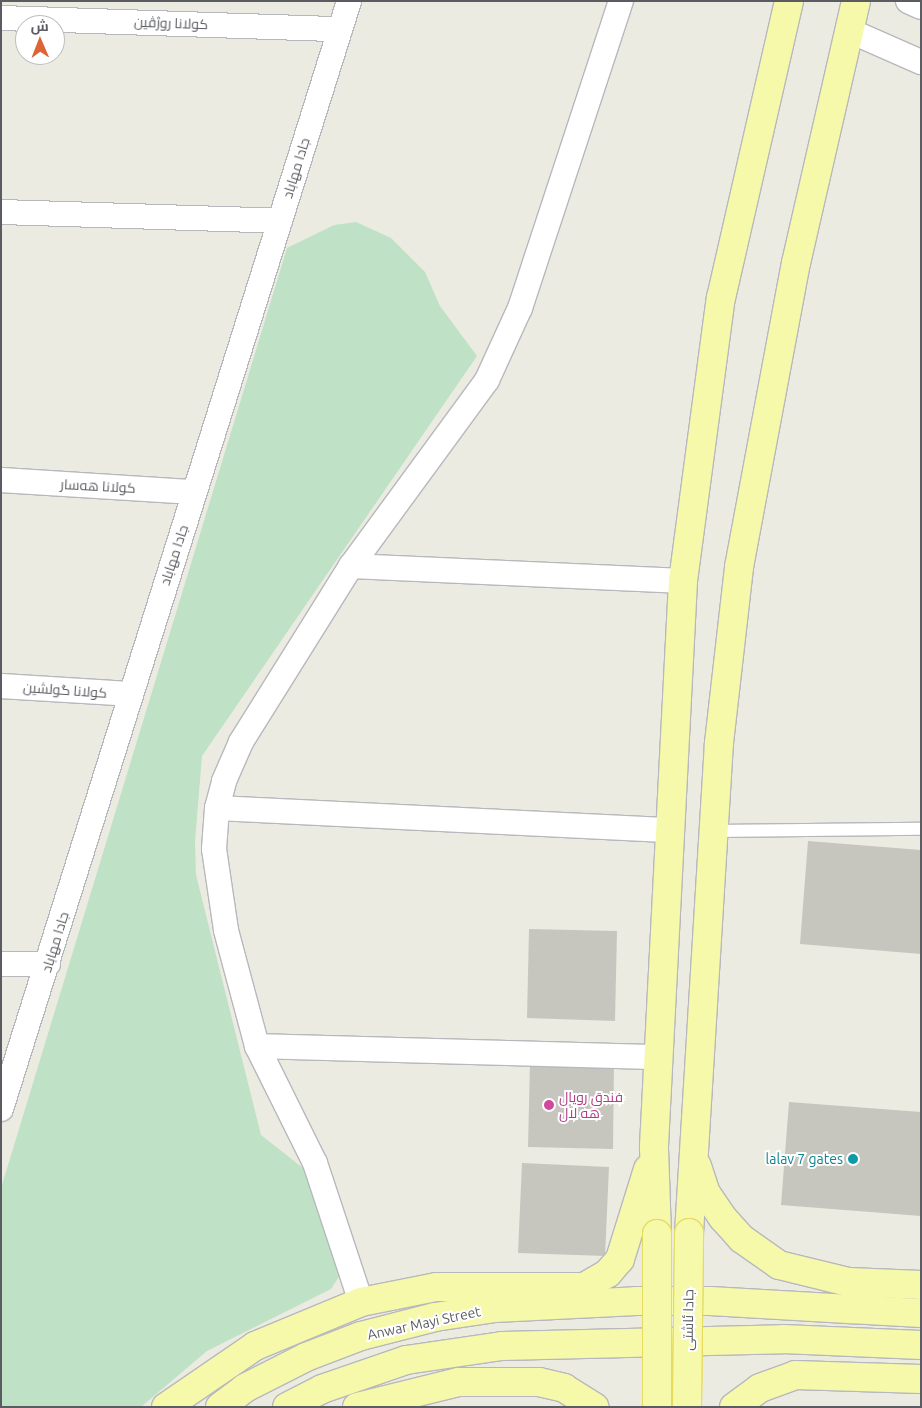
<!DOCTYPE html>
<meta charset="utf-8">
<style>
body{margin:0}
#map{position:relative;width:922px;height:1408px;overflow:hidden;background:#ecebe2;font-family:Ubuntu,Cairo,sans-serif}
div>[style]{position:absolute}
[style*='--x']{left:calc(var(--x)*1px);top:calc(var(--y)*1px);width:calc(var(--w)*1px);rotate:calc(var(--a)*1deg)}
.green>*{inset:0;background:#bfe2c6}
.building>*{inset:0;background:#c7c6be}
.roads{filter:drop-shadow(1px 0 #b7b8bd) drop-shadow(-1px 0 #b7b8bd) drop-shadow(0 1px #b7b8bd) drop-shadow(0 -1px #b7b8bd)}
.lane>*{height:12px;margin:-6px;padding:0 6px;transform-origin:6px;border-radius:6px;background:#fff}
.street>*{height:24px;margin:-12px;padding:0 12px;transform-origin:12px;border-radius:12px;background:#fff}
.primary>*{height:28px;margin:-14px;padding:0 14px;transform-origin:14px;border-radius:14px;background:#f6f9aa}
.bridges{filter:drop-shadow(1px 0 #e6db60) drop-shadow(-1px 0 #e6db60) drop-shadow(0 1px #e6db60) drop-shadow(0 -1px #e6db60)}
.primary-bridge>*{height:28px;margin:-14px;padding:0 14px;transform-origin:14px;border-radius:14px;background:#f6f9aa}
.dots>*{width:14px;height:14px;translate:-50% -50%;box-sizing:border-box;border:2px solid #fff;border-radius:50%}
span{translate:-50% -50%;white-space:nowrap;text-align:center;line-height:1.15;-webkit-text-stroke:4px #fff;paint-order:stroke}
.street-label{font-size:14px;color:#5a5c61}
.hotel-label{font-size:14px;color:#b23c85}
.left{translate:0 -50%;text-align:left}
.culture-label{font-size:14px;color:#0d838f}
.right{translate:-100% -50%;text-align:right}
.frame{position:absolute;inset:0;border:2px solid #5a5c61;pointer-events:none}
.north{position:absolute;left:15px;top:15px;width:50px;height:50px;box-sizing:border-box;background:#fff;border:1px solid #bdbec0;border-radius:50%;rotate:359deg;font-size:14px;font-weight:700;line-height:20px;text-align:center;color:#5a5c61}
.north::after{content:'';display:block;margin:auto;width:18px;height:22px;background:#dc6437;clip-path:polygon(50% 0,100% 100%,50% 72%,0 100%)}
</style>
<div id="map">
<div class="green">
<i style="clip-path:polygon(356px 222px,391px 238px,425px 272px,440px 306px,477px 356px,202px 756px,195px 842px,196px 875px,261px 1135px,317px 1179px,342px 1272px,331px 1289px,207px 1351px,141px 1407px,1px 1407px,1px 1188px,287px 248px,334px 225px)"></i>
</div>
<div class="building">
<i style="clip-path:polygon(808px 841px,921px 850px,921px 954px,800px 944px)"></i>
<i style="clip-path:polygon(529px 929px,617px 931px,615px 1021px,527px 1018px)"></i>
<i style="clip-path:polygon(530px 1061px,614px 1062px,613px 1149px,528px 1147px)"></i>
<i style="clip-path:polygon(789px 1102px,921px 1112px,921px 1216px,781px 1205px)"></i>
<i style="clip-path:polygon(522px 1163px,609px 1167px,605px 1256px,518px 1253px)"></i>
</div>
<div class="roads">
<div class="lane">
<i style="--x:713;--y:831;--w:208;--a:-0.6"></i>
</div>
<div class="street">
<i style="--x:908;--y:1;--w:14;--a:25"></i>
<i style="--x:1;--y:18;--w:339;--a:1.9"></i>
<i style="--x:848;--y:30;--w:80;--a:23.7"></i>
<i style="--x:1;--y:212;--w:279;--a:1.8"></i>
<i style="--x:1;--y:480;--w:193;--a:3.6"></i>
<i style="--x:351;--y:566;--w:332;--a:2.6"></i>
<i style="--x:1;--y:686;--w:129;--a:3.5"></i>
<i style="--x:217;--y:808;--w:454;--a:2.8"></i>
<i style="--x:1;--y:964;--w:47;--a:0"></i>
<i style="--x:257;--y:1046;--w:401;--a:1.6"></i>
<i style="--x:1;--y:1109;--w:1161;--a:-72.56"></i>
<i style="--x:361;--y:1302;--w:146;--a:-108.3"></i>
<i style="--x:315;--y:1163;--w:131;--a:-116.4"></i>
<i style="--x:257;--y:1046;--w:120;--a:-105"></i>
<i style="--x:226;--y:930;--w:82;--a:-98.4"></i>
<i style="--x:214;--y:849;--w:41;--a:-85.8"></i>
<i style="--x:217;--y:808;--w:28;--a:-75"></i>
<i style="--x:224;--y:781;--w:43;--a:-66.4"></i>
<i style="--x:241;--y:742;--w:208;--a:-58"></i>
<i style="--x:351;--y:566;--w:230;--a:-53.8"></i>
<i style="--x:487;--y:380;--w:79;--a:-65.4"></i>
<i style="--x:520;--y:308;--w:323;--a:-71.8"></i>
</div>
<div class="primary">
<i style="--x:697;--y:1166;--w:28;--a:72"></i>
<i style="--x:706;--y:1193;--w:30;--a:56"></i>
<i style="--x:723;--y:1218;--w:28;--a:48"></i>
<i style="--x:742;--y:1239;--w:45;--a:35.1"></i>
<i style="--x:779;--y:1265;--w:72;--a:13.7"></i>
<i style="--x:849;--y:1282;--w:72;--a:2.4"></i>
<i style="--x:689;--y:1233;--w:491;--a:-86.5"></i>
<i style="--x:719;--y:743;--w:177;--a:-83.5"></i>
<i style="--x:739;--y:567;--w:309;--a:-79.4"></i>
<i style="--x:796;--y:263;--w:269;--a:-77.1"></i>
<i style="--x:657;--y:1234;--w:88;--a:-92"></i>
<i style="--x:654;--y:1146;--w:566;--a:-87.06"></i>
<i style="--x:683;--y:581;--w:286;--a:-82.4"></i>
<i style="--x:721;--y:298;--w:305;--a:-77.1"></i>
<i style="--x:166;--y:1407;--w:108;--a:-34.4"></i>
<i style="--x:255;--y:1346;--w:115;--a:-22.5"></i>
<i style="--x:361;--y:1302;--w:76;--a:-11.3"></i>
<i style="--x:436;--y:1287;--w:148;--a:0"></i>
<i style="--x:584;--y:1287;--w:28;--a:-30"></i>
<i style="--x:608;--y:1273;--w:18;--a:-49"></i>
<i style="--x:620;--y:1259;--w:94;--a:-72.7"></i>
<i style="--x:220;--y:1407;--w:31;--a:-37"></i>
<i style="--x:245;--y:1388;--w:68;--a:-26.9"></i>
<i style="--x:306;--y:1357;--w:59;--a:-20.9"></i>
<i style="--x:361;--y:1336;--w:76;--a:-14.4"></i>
<i style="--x:435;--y:1317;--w:61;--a:-8.5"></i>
<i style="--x:495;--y:1308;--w:141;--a:-2.8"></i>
<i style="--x:636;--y:1301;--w:74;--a:0"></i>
<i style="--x:710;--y:1301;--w:211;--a:3.3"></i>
<i style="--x:287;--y:1407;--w:39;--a:-27"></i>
<i style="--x:322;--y:1389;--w:89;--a:-19"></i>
<i style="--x:406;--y:1360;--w:97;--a:-8.3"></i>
<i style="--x:502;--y:1346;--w:281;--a:-1.4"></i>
<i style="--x:783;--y:1339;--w:138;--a:2.5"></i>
<i style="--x:357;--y:1407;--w:105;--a:-13.8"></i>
<i style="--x:459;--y:1382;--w:80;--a:0"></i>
<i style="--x:539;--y:1382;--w:26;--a:13"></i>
<i style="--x:564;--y:1388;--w:36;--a:32"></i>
<i style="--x:734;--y:1407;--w:32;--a:-36"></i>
<i style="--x:760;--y:1388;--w:37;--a:-20"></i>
<i style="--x:795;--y:1375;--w:126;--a:1.8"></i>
</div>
</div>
<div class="bridges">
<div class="primary-bridge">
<i style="--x:687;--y:1404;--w:171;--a:-89.3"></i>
<i style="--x:657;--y:1405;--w:171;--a:-90"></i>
</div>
</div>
<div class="dots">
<i style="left:549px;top:1105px;background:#d1479c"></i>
<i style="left:853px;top:1159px;background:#0f9aa8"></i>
</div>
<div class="street-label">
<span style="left:171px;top:23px;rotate:2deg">کولانا روژڤین</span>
<span style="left:296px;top:168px;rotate:-73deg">جادا مهاباد</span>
<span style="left:98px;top:486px;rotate:3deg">کولانا هه‌سار</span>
<span style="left:174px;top:555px;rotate:-72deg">جادا مهاباد</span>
<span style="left:65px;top:690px;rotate:4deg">کولانا گولشین</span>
<span style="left:55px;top:942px;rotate:-73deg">جادا مهاباد</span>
<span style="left:688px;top:1320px;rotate:-89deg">جادا ئاشتی</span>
<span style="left:424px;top:1323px;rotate:-12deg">Anwar Mayi Street</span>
</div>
<div class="hotel-label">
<span class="left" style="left:559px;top:1105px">فندق رويال<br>هه لال</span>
</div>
<div class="culture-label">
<span class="right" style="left:843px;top:1159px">lalav 7 gates</span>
</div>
<div class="frame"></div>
<div class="north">ش</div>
</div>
